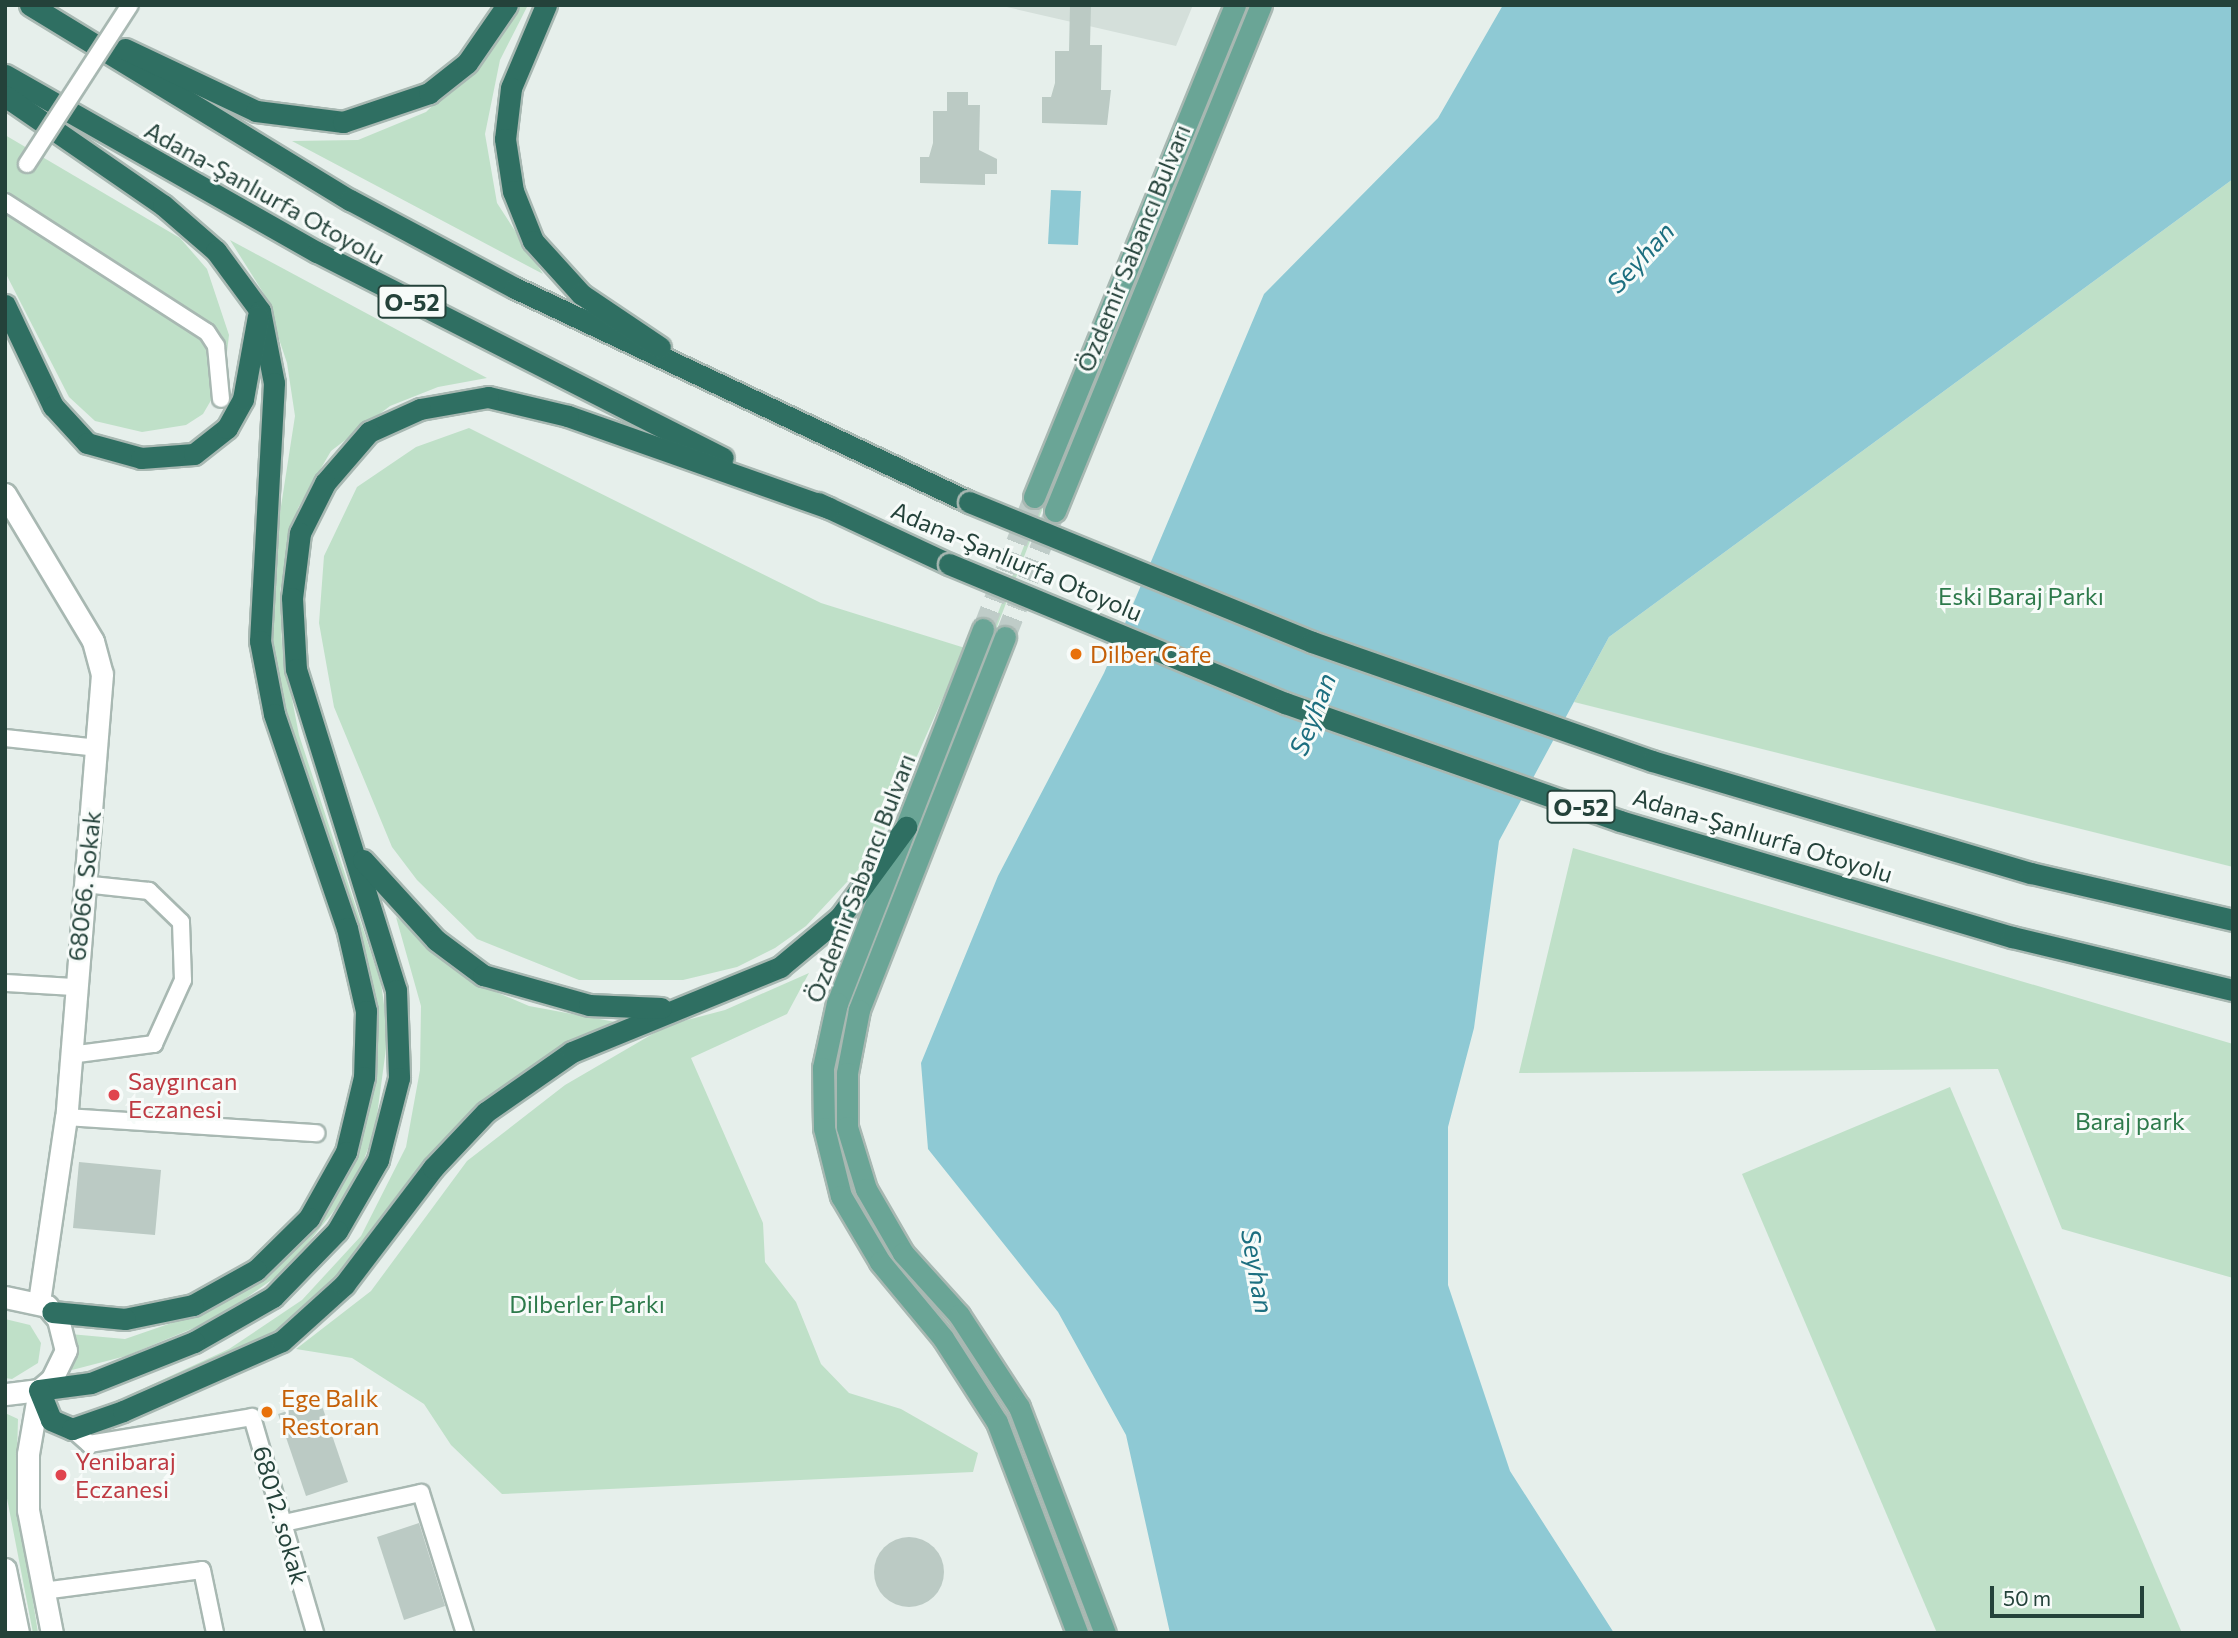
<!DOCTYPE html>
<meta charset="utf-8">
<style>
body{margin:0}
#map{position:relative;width:2238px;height:1638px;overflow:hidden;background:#e6efeb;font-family:Commissioner,sans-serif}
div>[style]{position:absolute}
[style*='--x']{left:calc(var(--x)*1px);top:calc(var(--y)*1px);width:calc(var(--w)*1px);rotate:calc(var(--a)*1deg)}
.built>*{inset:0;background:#d4dfda}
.green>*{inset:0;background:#bfe0c8}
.water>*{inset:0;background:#8ec9d4}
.building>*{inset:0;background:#bbcac4}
.round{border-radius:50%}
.primary-tunnel>*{height:21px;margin-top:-10.5px;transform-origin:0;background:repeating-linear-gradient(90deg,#bfccc8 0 21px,transparent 0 31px)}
.roads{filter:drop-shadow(2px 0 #a8b8b2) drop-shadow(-2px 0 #a8b8b2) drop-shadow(0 2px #a8b8b2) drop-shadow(0 -2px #a8b8b2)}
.street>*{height:16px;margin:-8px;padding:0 8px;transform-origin:8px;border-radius:8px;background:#fff}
.secondary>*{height:21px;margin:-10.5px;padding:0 10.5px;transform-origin:10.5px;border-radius:10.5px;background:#fff}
.primary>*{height:21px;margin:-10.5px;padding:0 10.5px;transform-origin:10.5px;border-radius:10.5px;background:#6aa596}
.highway>*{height:21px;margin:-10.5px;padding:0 10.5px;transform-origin:10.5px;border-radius:10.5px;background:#2f6f62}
.bridges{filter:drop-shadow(2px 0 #a8b8b2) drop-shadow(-2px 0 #a8b8b2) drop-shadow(0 2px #a8b8b2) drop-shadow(0 -2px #a8b8b2)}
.street-bridge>*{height:16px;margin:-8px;padding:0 8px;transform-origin:8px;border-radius:8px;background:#fff}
.highway-bridge>*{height:21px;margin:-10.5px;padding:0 10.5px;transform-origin:10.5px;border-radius:10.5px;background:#2f6f62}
.dots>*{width:19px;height:19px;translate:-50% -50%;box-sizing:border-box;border:4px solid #f7fbf9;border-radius:50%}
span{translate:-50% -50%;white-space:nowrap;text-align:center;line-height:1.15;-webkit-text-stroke:6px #f7fbf9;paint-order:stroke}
.shield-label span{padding:2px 5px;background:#f7fbf9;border:2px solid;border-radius:5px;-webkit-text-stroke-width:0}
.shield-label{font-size:23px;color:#24423a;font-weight:700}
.street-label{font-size:24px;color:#24423a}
.park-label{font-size:24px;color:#2d7a4b}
.food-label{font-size:24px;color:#c56008}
.left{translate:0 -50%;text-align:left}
.health-label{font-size:24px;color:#be3a42}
.water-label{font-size:26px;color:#1c6f80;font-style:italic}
.frame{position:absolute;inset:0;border:7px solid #24423a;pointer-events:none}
.scale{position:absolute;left:1990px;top:1586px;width:154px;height:32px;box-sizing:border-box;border:4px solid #24423a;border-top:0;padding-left:9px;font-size:21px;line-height:24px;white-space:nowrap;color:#24423a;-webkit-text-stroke:5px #f7fbf9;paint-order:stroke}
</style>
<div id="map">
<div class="built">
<i style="clip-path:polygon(998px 5px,1193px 5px,1176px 46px)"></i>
</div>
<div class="green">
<i style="clip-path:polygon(515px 5px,528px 5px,500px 60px,485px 134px,497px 203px,543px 274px,292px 141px,358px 140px,426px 112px,487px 52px)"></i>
<i style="clip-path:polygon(1245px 5px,1251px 5px,1044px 505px,851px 1005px,835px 1078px,847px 1171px,865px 1211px,988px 1369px,1031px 1447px,1095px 1633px,1089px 1633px,1023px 1450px,981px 1373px,862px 1213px,843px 1172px,832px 1127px,831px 1077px,847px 1002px,1041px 502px)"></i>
<i style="clip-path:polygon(5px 135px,180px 238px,207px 269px,229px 335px,224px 378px,203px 414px,186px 425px,142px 432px,95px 421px,69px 397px,5px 272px)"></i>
<i style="clip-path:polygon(2233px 179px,2233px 867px,1574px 702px,1609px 637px)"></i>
<i style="clip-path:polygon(230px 240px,487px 378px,438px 387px,390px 406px,331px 451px,298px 508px,280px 591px,282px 647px,299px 735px,381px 983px,388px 1034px,375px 1130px,354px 1186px,287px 1269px,218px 1318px,126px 1356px,72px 1370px,70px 1334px,125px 1339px,212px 1309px,280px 1262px,321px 1217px,343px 1179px,373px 1088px,372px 985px,292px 738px,271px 648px,269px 584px,295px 416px,287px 363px,264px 294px)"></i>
<i style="clip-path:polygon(469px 428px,821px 603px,965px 648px,874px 853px,806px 926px,775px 948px,737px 967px,683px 980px,579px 980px,477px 939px,417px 880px,392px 847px,334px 707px,319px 623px,324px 556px,357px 487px,416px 447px)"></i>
<i style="clip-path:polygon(1573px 848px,2233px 1044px,2233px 1278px,2062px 1229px,1998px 1069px,1519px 1073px)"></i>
<i style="clip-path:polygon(396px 917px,477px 984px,529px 1006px,621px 1023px,549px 1058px,302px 1314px,236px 1354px,126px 1403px,123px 1398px,229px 1349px,302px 1300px,361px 1236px,406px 1147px,420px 1070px,421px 1006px)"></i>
<i style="clip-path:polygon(809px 973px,787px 1014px,691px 1058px,763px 1223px,765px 1262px,796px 1302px,821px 1364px,849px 1393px,901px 1409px,978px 1453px,973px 1472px,502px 1494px,451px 1445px,424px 1404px,352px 1358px,296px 1349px,371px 1291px,467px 1161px,565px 1085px,668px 1025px,725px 1010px)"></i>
<i style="clip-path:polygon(1950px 1087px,2182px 1633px,1937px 1633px,1742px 1174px)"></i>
<i style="clip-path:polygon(5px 1319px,30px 1325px,41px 1343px,38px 1363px,12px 1379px,5px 1378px)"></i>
<i style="clip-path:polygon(5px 1413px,18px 1419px,16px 1492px,38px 1633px,33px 1633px,5px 1488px)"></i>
</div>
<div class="water">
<i style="clip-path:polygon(1503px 5px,2233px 5px,2233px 179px,1609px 637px,1499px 841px,1474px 1028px,1448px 1127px,1448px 1285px,1510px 1471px,1614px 1633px,1170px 1633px,1126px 1435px,1058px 1312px,928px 1149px,921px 1063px,998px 876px,1104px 673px,1264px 294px,1438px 118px)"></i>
<i style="clip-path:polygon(1051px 190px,1081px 191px,1078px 245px,1048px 244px)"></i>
</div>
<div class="building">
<i style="clip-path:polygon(1070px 5px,1091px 5px,1090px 45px,1102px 45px,1101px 90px,1111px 90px,1107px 125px,1042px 123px,1042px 97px,1051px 97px,1055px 83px,1055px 51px,1069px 51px)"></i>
<i style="clip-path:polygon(947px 92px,968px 92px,968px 105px,980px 105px,979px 150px,997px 159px,997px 174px,985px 174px,985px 185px,920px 183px,920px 157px,929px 157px,933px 143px,933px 111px,947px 111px)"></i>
<i style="clip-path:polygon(79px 1162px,161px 1170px,155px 1235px,73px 1228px)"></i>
<i style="clip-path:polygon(320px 1400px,348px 1482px,306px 1496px,278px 1414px)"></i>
<i style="clip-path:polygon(419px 1523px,445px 1606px,404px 1620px,377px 1537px)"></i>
<i class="round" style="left:874px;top:1537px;width:70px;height:70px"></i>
</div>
<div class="primary-tunnel">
<i style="--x:983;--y:629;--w:142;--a:-68.9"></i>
<i style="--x:1005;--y:637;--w:136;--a:-68.4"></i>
</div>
<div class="roads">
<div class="street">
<i style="--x:5;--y:202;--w:240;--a:32.8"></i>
<i style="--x:207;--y:332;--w:17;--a:57"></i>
<i style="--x:216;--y:346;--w:53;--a:84.6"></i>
<i style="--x:5;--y:738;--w:94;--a:6.1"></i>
<i style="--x:5;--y:983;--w:69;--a:3.3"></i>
<i style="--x:70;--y:1055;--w:85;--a:-7.5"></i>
<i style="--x:154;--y:1044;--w:70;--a:-65.6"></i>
<i style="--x:183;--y:980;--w:58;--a:-92"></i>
<i style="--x:181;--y:922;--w:45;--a:-135.9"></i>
<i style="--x:149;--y:891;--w:65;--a:-173.9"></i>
<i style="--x:66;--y:1117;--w:251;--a:3.7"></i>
<i style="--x:72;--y:1429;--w:23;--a:41"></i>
<i style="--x:89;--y:1444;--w:165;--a:-9.4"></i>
<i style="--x:252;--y:1417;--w:225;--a:73.7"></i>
<i style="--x:284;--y:1523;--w:140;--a:-12.4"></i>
<i style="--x:421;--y:1493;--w:147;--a:72.6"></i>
<i style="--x:43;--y:1591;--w:160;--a:-7.5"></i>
<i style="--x:202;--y:1570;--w:64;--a:78.3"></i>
</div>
<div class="secondary">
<i style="--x:5;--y:494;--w:171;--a:59.1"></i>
<i style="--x:93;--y:641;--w:34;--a:75"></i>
<i style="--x:102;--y:674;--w:444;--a:94.6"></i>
<i style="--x:66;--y:1117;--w:186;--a:98.3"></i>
<i style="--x:5;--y:1297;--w:43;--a:12.1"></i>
<i style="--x:47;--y:1306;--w:17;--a:50"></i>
<i style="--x:58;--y:1319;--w:32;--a:76"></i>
<i style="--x:66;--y:1350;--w:32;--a:116"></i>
<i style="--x:52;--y:1379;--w:17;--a:140"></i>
<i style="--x:39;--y:1390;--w:34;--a:173"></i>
<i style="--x:39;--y:1390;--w:65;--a:99.8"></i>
<i style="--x:28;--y:1454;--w:56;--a:90"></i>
<i style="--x:28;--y:1510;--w:125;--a:79"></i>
<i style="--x:5;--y:1569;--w:65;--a:78.5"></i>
</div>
<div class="primary">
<i style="--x:1034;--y:497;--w:531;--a:-67.78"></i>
<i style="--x:1055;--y:511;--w:546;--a:-67.85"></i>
<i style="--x:983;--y:629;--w:401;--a:111.3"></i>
<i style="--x:837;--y:1003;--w:66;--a:102.2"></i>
<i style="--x:823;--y:1068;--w:60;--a:89"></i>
<i style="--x:824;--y:1128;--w:70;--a:76"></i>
<i style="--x:841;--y:1196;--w:77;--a:59.4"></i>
<i style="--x:880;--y:1262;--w:99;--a:50.3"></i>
<i style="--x:943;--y:1338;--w:100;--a:57.3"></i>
<i style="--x:997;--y:1422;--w:226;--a:69.2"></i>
<i style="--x:1005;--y:637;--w:401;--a:111.4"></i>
<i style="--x:859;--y:1010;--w:64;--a:100.8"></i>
<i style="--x:847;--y:1073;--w:54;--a:90"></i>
<i style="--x:847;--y:1127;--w:65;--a:73"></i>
<i style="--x:866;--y:1189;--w:74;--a:60"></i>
<i style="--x:903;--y:1253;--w:84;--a:47.9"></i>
<i style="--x:959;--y:1315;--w:110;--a:56.9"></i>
<i style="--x:1019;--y:1407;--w:242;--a:69.2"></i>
</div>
<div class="highway">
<i style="--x:30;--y:5;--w:375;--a:31.4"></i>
<i style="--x:350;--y:200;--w:187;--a:28.1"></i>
<i style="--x:515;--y:288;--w:502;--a:25.24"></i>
<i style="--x:546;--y:5;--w:90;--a:112.9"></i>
<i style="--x:511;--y:88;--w:51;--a:96.7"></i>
<i style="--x:505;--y:139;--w:53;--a:81.3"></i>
<i style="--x:513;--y:191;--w:54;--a:68.2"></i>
<i style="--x:533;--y:241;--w:72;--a:47.8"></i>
<i style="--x:581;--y:294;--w:95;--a:33.9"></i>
<i style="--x:125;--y:49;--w:145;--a:25.3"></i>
<i style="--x:256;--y:111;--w:88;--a:7.2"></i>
<i style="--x:343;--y:122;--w:91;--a:-18.6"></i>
<i style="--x:429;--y:93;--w:48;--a:-38.3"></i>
<i style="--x:467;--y:63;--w:70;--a:-55.4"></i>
<i style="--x:5;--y:75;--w:359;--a:29.6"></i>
<i style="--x:317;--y:252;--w:455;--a:26.9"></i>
<i style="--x:5;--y:96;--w:192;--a:34.6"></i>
<i style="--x:163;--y:205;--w:70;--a:41"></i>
<i style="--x:216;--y:251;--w:74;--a:53.7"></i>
<i style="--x:260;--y:311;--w:73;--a:79"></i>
<i style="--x:274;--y:383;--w:258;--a:93.1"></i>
<i style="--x:260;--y:641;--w:74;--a:79.1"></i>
<i style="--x:274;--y:714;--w:226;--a:71.2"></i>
<i style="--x:347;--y:928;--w:85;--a:77.1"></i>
<i style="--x:366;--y:1011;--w:66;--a:91.7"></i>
<i style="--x:364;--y:1077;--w:77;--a:103.5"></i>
<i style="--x:346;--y:1152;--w:76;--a:119.3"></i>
<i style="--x:309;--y:1218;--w:74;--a:135.5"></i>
<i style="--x:256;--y:1270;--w:72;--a:150.9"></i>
<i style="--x:193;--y:1305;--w:69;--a:168.4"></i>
<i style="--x:125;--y:1319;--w:73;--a:-174.5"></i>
<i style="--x:5;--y:305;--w:112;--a:64.6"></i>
<i style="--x:53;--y:406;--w:50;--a:47.4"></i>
<i style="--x:87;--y:443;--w:56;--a:15.5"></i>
<i style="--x:141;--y:458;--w:53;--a:-4.3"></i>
<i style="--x:194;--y:454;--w:42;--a:-38.2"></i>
<i style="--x:227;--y:428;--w:33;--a:-61"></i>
<i style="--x:243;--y:399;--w:84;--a:-79.8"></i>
<i style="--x:818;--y:503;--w:145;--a:25"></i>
<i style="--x:829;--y:508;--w:277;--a:-160.6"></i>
<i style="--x:568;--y:416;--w:82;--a:-166.6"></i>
<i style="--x:488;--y:397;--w:69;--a:170"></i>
<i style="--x:420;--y:409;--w:56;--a:155.7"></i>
<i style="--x:369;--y:432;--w:67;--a:130.8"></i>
<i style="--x:325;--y:483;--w:56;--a:116.6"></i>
<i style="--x:300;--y:533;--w:65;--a:97"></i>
<i style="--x:292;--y:598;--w:71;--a:86.8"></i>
<i style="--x:296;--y:669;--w:336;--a:72.7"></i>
<i style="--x:396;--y:990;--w:88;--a:88"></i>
<i style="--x:399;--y:1078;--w:85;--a:104.4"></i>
<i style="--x:378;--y:1160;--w:82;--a:120"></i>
<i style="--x:337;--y:1231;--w:92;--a:134.1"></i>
<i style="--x:273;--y:1297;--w:91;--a:150.3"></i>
<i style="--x:194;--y:1342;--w:111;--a:158.3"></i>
<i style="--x:91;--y:1383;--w:52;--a:172.3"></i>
<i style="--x:39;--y:1390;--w:32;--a:68"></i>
<i style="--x:51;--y:1420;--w:23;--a:23"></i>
<i style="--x:72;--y:1429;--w:54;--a:-19.4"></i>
<i style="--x:123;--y:1411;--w:174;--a:-23.8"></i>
<i style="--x:282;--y:1341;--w:84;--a:-42.1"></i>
<i style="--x:344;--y:1285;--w:147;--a:-52.7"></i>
<i style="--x:433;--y:1168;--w:77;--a:-46.6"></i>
<i style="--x:486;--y:1112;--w:105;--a:-34.9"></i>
<i style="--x:572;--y:1052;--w:225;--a:-22.2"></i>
<i style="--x:780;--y:967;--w:78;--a:-39.8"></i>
<i style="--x:840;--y:917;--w:112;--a:-53.7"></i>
<i style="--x:363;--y:860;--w:108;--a:47.6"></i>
<i style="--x:436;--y:940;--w:59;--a:36.7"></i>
<i style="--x:483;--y:975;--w:110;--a:15.8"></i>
<i style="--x:589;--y:1005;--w:72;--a:2.4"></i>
</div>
</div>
<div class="bridges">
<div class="street-bridge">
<i style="--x:27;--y:164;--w:189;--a:-57.1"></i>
</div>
<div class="highway-bridge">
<i style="--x:969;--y:502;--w:370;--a:22.2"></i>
<i style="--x:1312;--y:642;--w:360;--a:19.3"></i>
<i style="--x:1652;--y:761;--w:395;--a:16.5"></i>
<i style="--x:2031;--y:873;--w:207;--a:13.1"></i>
<i style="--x:949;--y:564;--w:364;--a:22.5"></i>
<i style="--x:1285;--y:703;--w:355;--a:19.4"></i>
<i style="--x:1620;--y:821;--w:409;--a:16.5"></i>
<i style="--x:2012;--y:937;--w:227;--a:13.5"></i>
</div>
</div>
<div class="dots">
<i style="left:1076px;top:654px;background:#e8710a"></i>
<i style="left:114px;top:1095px;background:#e0444e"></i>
<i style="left:267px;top:1412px;background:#e8710a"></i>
<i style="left:61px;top:1475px;background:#e0444e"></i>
</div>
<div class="shield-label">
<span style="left:412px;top:302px">O-52</span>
<span style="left:1581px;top:807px">O-52</span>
</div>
<div class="street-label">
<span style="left:265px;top:193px;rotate:29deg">Adana-Şanlıurfa Otoyolu</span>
<span style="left:1133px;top:248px;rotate:-68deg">Özdemir Sabancı Bulvarı</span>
<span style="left:1017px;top:561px;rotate:23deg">Adana-Şanlıurfa Otoyolu</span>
<span style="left:1763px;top:835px;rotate:17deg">Adana-Şanlıurfa Otoyolu</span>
<span style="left:860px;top:878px;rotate:-69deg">Özdemir Sabancı Bulvarı</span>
<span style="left:84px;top:886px;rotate:-84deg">68066. Sokak</span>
<span style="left:281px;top:1515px;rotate:74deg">68012. sokak</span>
</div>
<div class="park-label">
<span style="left:2021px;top:596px">Eski Baraj Parkı</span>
<span style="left:2130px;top:1121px">Baraj park</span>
<span style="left:587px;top:1304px">Dilberler Parkı</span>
</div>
<div class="food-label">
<span class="left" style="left:1090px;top:654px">Dilber Cafe</span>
<span class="left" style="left:281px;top:1412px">Ege Balık<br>Restoran</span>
</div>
<div class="health-label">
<span class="left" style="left:128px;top:1095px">Saygıncan<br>Eczanesi</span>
<span class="left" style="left:75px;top:1475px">Yenibaraj<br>Eczanesi</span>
</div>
<div class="water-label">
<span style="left:1640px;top:257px;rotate:-47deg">Seyhan</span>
<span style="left:1312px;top:714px;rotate:-69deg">Seyhan</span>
<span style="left:1258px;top:1271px;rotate:80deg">Seyhan</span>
</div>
<div class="frame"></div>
<div class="scale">50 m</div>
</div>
